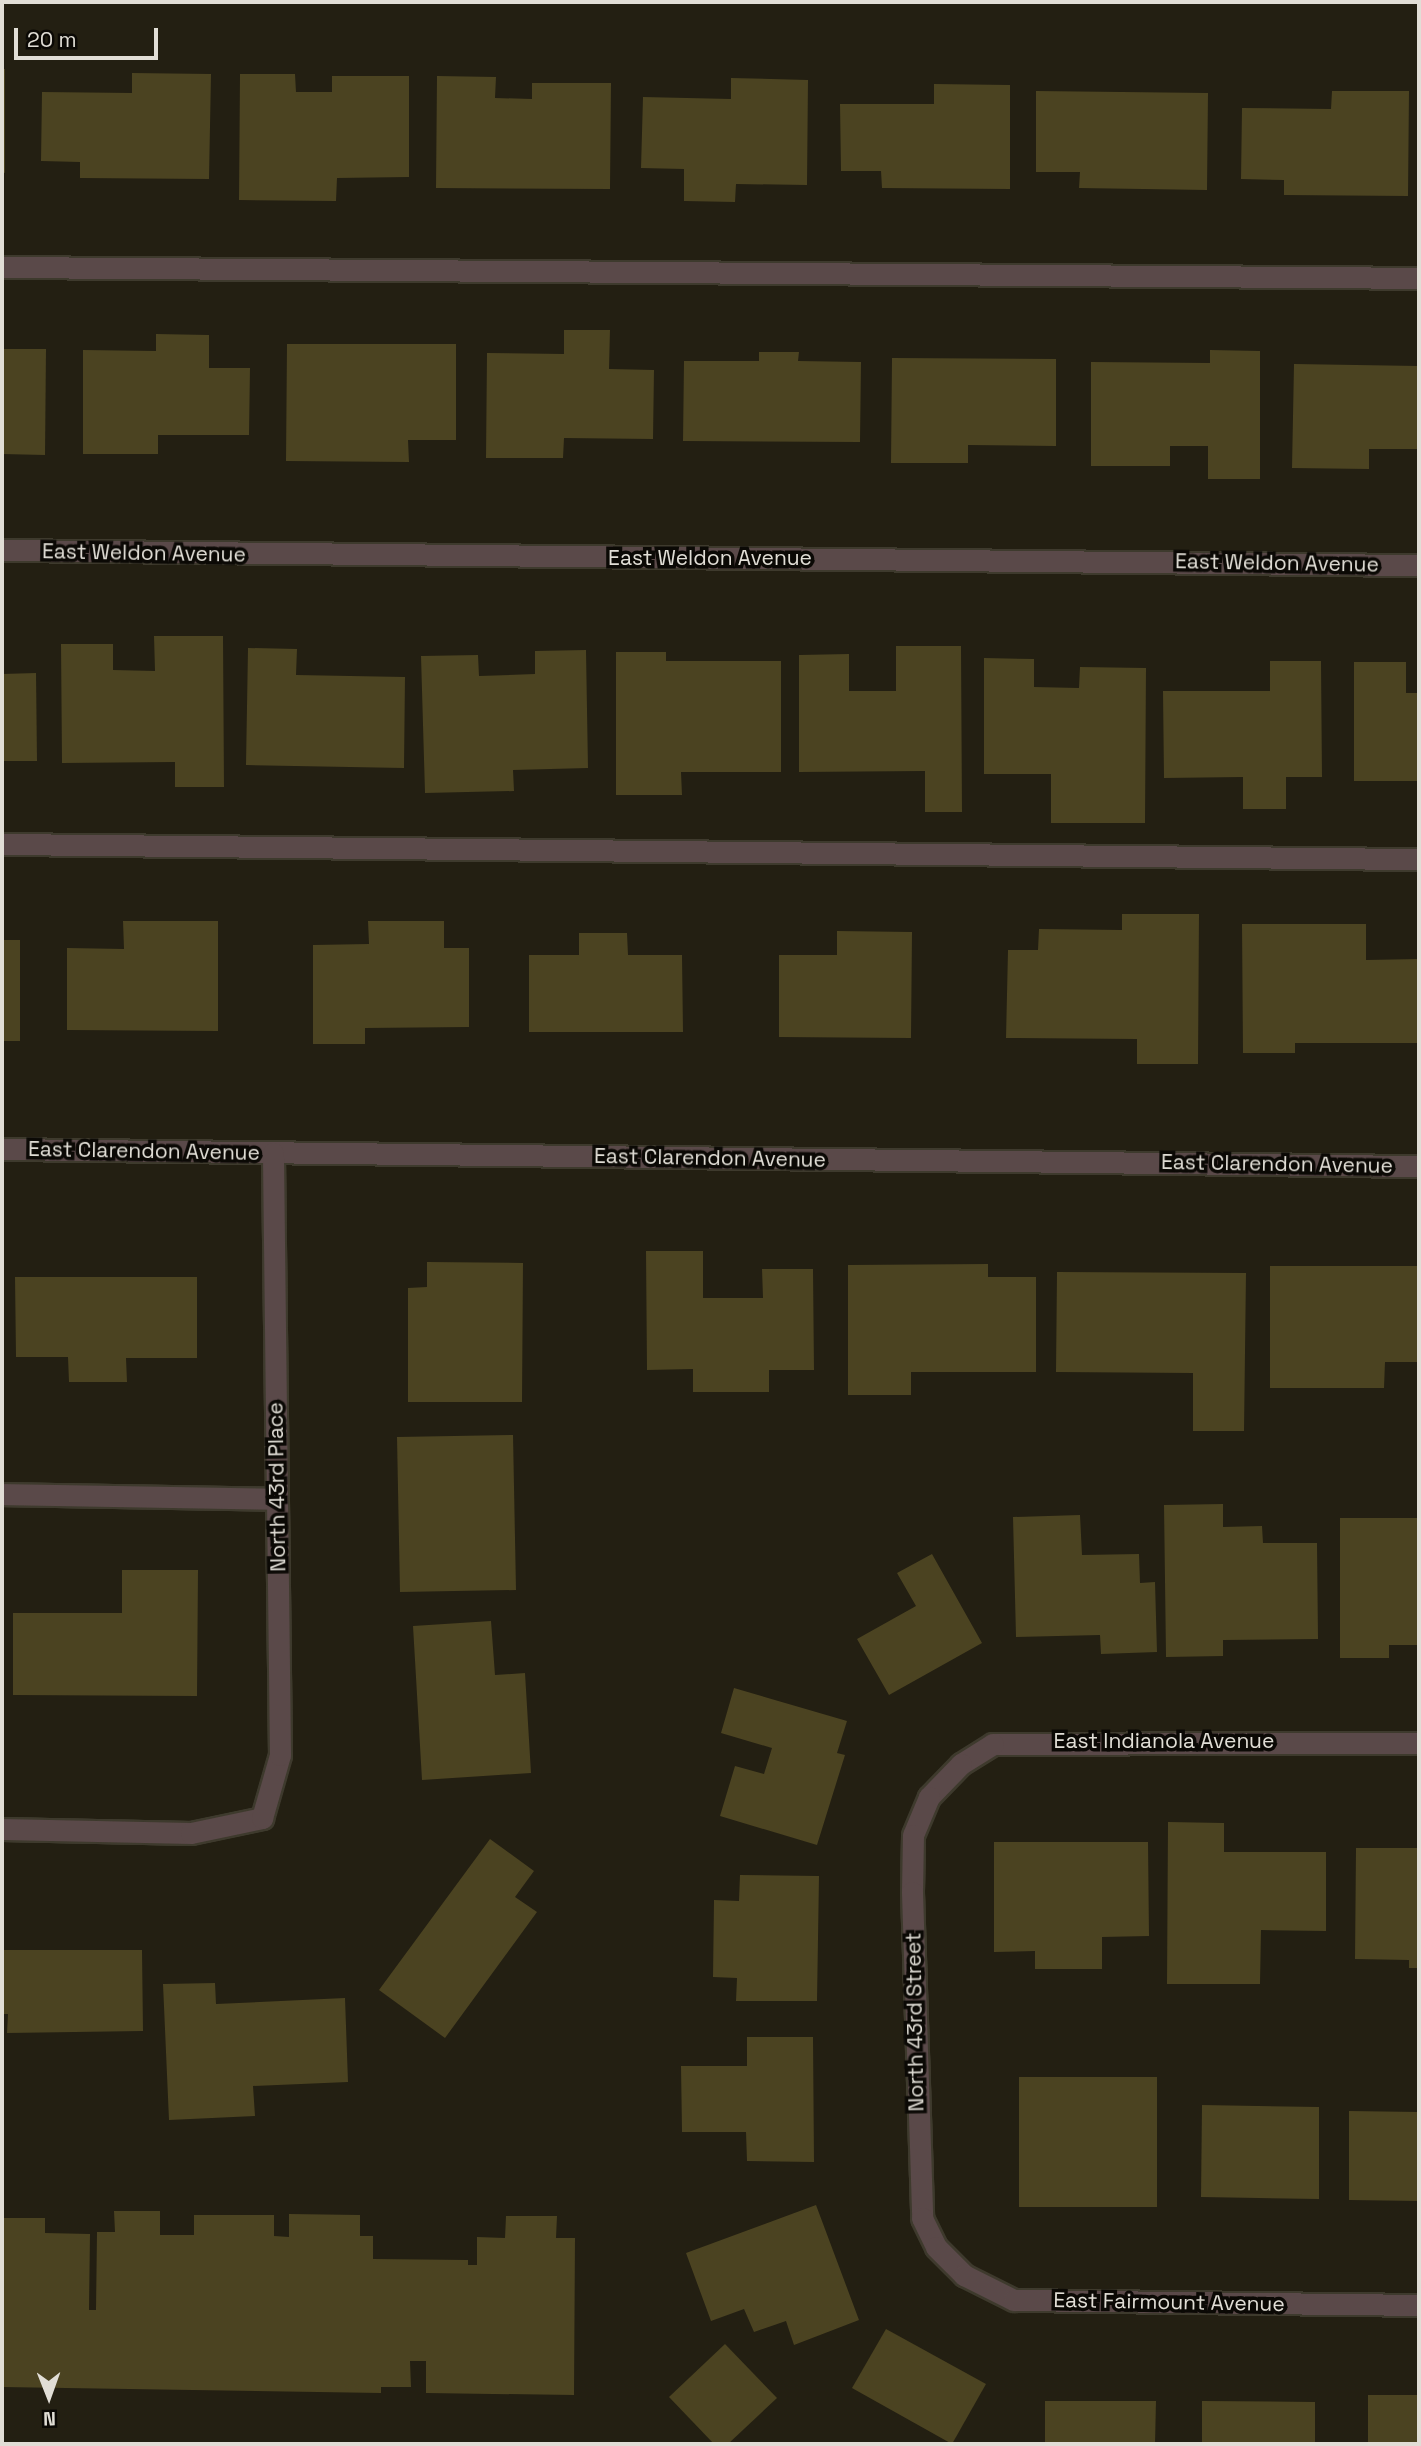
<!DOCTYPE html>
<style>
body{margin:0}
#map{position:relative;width:1421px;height:2446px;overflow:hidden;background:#231f12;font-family:"Space Grotesk",sans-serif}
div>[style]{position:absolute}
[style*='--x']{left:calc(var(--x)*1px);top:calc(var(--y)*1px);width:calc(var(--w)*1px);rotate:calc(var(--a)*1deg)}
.building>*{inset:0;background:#4b4321}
.roads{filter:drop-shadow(2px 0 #3e3a2d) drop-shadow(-2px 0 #3e3a2d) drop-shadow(0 2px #3e3a2d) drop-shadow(0 -2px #3e3a2d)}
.minor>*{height:21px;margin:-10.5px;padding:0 10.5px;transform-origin:10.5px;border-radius:10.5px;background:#5a4949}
span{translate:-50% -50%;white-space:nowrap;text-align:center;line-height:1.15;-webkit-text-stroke:7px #0b0905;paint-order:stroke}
.street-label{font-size:21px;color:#e1ded6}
.frame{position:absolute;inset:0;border:4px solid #e1ded6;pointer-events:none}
.north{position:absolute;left:14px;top:2362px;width:70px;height:70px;-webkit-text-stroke:5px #0b0905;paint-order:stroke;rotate:179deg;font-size:19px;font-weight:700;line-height:28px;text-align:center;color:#e1ded6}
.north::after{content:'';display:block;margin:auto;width:24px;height:32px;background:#e1ded6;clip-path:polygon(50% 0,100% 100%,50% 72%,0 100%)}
.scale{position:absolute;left:14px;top:28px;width:144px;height:32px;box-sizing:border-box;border:4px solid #e1ded6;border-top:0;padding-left:9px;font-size:21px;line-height:24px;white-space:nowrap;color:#e1ded6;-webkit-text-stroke:5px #0b0905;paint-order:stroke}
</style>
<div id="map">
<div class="building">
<i style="clip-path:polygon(2px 69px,5px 69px,5px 173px,2px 172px)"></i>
<i style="clip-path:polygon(132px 73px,211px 74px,209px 179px,80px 178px,80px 162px,41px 161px,42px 92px,132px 93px)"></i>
<i style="clip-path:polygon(240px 74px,295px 74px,296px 92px,332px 92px,332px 76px,409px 76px,409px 177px,337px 178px,336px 201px,239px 200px)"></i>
<i style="clip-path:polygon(437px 76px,496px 77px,495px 98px,532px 99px,532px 83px,611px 83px,610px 189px,436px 188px)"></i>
<i style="clip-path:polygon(731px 78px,808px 80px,807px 185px,736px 184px,735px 202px,684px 201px,684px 169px,641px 168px,643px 97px,731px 99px)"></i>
<i style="clip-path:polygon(934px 84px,1010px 85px,1010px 189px,882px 188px,881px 171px,841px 171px,840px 104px,934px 104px)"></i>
<i style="clip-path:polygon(1036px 91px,1208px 93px,1207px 190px,1079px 188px,1080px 172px,1036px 172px)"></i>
<i style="clip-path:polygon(1332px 91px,1409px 91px,1408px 196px,1284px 195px,1284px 180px,1241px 179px,1242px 108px,1331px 109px)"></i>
<i style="clip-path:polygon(564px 330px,610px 330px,609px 369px,654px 370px,653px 439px,564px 438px,563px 458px,486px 458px,487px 353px,564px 354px)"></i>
<i style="clip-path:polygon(156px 334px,209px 335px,209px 368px,250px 368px,249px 435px,158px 435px,158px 454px,83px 454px,83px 350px,156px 351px)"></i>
<i style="clip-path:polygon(287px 344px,456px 344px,456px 440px,408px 440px,409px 462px,286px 461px)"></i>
<i style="clip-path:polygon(2px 349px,46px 349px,45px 455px,2px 454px)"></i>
<i style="clip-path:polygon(1210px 350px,1260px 351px,1260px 479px,1208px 479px,1208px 446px,1170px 446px,1170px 466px,1091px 466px,1091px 362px,1210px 363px)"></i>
<i style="clip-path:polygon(759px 352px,799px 352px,798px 361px,861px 362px,860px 442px,683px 441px,684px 361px,759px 361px)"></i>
<i style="clip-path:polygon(892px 358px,1056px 359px,1056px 446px,968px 445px,968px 463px,891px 463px)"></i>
<i style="clip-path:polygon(1294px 364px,1419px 366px,1419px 449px,1369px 449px,1369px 469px,1292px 468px)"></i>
<i style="clip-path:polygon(154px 636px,223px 636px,224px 787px,175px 787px,175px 762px,62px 763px,61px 644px,113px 644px,113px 670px,155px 671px)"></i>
<i style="clip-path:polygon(896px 646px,961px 646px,962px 812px,925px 812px,925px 771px,799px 772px,799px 655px,849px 654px,849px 691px,896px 691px)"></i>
<i style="clip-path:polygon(248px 648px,297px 649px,296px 675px,405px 677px,404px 768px,246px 765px)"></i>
<i style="clip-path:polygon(586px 650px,588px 768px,513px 770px,514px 791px,425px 793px,421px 656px,478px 655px,479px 676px,535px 674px,535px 651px)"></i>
<i style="clip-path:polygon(616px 652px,666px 652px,666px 661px,781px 661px,781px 772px,681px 772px,682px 795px,616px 795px)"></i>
<i style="clip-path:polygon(984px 658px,1034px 659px,1034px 687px,1079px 688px,1080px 667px,1146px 668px,1145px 823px,1051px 823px,1051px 774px,984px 774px)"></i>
<i style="clip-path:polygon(1270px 661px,1321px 661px,1322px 777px,1286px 777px,1286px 809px,1243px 809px,1243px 777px,1164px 778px,1163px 691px,1270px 691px)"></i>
<i style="clip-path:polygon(1354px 662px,1406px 662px,1406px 693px,1419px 693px,1419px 781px,1354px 781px)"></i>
<i style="clip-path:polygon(36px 673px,37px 761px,2px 761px,2px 674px)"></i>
<i style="clip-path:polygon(1122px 914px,1199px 914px,1198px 1064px,1137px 1064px,1137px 1039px,1006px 1038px,1008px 950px,1038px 950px,1039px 929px,1122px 930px)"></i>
<i style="clip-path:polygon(123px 921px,218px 921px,218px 1031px,67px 1030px,67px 948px,124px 949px)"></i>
<i style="clip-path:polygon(368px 921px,444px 921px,444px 948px,469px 948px,469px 1027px,365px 1028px,365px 1044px,313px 1044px,313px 945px,369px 944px)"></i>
<i style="clip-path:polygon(1242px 924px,1366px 924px,1366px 960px,1419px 959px,1419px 1043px,1295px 1043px,1295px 1053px,1243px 1053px)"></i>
<i style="clip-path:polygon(837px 931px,912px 932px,911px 1038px,779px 1037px,779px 955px,837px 955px)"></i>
<i style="clip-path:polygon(579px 933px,627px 933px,628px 955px,682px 955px,683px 1032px,529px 1032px,529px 955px,579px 955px)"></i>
<i style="clip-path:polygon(2px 940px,20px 940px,20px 1041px,2px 1041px)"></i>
<i style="clip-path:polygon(646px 1251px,703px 1251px,703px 1298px,763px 1298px,762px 1269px,813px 1269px,814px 1370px,769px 1370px,769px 1392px,693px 1392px,693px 1369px,647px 1370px)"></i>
<i style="clip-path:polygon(427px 1262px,523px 1263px,522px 1402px,408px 1402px,408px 1288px,427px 1287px)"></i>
<i style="clip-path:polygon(988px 1264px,988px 1277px,1036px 1277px,1036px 1372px,911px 1372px,911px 1395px,848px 1395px,848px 1265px)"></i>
<i style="clip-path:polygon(1270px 1266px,1419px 1266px,1419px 1362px,1385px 1362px,1384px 1388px,1270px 1388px)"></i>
<i style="clip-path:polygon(1057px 1272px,1246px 1273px,1244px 1431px,1193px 1431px,1193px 1373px,1056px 1372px)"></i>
<i style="clip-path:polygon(15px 1277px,197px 1277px,197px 1358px,126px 1358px,127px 1382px,69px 1382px,68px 1357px,16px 1357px)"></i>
<i style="clip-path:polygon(513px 1435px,516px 1590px,400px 1592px,397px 1437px)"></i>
<i style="clip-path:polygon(1223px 1504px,1223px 1527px,1262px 1526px,1263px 1543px,1317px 1543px,1318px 1639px,1223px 1640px,1223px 1656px,1166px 1657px,1164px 1505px)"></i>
<i style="clip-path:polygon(1080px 1515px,1082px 1555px,1139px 1554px,1140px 1583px,1155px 1582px,1157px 1652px,1101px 1654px,1100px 1635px,1016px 1637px,1013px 1517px)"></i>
<i style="clip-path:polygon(1340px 1518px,1418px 1518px,1419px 1645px,1389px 1645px,1389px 1658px,1340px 1658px)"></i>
<i style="clip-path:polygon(932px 1554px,982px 1643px,889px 1695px,857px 1639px,916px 1606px,897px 1573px)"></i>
<i style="clip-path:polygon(122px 1570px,198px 1570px,197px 1696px,13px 1695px,13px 1613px,122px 1613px)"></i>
<i style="clip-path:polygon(491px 1621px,495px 1675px,525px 1673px,531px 1773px,422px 1780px,413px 1626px)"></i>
<i style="clip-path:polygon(734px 1688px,847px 1721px,837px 1753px,845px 1755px,817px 1845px,720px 1816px,735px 1766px,764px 1774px,772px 1748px,721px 1733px)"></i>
<i style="clip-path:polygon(1168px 1822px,1224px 1823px,1224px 1852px,1326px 1852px,1326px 1931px,1261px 1930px,1260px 1984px,1167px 1984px)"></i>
<i style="clip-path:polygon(490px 1839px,534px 1871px,515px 1897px,537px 1912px,445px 2038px,379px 1990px)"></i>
<i style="clip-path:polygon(994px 1842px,1148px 1842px,1149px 1936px,1102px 1937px,1102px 1969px,1035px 1969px,1035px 1951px,994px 1952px)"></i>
<i style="clip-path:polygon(1356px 1848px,1419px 1848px,1419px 1968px,1409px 1968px,1409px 1960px,1355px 1959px)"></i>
<i style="clip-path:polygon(740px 1875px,819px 1876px,817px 2001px,736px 2001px,737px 1978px,713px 1977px,714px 1900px,739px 1901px)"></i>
<i style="clip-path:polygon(2px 1950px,142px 1950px,143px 2031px,7px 2033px,8px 2014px,2px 2014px)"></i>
<i style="clip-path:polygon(215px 1983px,216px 2004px,345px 1998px,348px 2082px,253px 2086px,255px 2116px,169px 2120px,163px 1984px)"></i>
<i style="clip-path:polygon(747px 2037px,813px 2037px,814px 2162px,747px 2161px,746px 2132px,682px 2132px,681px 2066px,747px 2066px)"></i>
<i style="clip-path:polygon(1019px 2077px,1157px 2077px,1157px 2207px,1019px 2207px)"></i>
<i style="clip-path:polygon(1202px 2105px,1319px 2107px,1319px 2199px,1201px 2197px)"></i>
<i style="clip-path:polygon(1349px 2111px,1419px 2112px,1419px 2201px,1349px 2200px)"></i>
<i style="clip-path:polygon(816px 2205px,859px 2320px,794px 2345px,786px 2321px,754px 2332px,744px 2309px,711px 2321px,686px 2253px)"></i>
<i style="clip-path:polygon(114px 2211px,160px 2211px,160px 2235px,194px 2235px,194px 2215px,274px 2215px,274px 2236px,289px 2237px,289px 2214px,360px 2215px,360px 2236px,373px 2236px,373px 2259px,468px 2260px,468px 2265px,477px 2265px,477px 2237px,505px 2238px,506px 2216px,557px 2216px,556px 2238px,575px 2238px,574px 2395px,426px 2393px,426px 2361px,410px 2361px,411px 2387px,381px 2387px,381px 2393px,2px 2387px,2px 2218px,45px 2218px,45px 2233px,90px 2234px,89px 2310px,96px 2310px,97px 2232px,115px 2232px)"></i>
<i style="clip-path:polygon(886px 2329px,986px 2384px,952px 2444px,852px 2388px)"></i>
<i style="clip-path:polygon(725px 2344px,777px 2398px,728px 2444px,714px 2444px,669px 2397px)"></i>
<i style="clip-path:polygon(1368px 2395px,1419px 2395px,1419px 2444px,1368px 2444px)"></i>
<i style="clip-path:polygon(1045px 2401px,1156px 2401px,1155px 2444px,1045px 2444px)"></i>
<i style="clip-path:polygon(1202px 2401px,1315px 2402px,1315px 2444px,1202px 2444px)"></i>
</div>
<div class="roads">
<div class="minor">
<i style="--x:2;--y:267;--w:1417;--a:0.44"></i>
<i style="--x:2;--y:550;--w:1417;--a:0.61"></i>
<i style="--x:2;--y:844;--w:1417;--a:0.61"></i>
<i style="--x:2;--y:1149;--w:1417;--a:0.69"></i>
<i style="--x:2;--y:1494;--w:275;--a:1"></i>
<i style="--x:1419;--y:1743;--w:426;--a:179.9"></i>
<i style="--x:993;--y:1744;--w:38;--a:148"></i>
<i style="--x:961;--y:1764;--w:46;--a:134.1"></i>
<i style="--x:929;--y:1797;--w:41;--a:112.8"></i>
<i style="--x:913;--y:1835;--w:57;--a:91"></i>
<i style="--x:912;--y:1892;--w:326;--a:88.2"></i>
<i style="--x:922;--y:2218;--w:32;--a:64"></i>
<i style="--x:936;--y:2247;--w:40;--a:45"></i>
<i style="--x:964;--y:2275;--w:56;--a:26.6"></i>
<i style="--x:1014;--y:2300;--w:405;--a:0.7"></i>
<i style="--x:2;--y:1829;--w:189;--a:1.2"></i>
<i style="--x:191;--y:1833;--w:73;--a:-11.9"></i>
<i style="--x:262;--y:1818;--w:66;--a:-74.1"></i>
<i style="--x:280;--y:1755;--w:602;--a:-90.67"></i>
</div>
</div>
<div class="street-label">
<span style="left:144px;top:553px;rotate:1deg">East Weldon Avenue</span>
<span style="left:710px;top:558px">East Weldon Avenue</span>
<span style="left:1277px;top:563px;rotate:1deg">East Weldon Avenue</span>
<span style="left:144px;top:1151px;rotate:1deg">East Clarendon Avenue</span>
<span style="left:710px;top:1158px;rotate:1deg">East Clarendon Avenue</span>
<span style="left:1277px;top:1164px;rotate:1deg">East Clarendon Avenue</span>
<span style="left:277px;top:1487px;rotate:-91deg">North 43rd Place</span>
<span style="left:1164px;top:1741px">East Indianola Avenue</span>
<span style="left:915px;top:2022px;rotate:-91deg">North 43rd Street</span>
<span style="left:1169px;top:2302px;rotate:1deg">East Fairmount Avenue</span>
</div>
<div class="frame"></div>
<div class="north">N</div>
<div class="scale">20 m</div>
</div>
